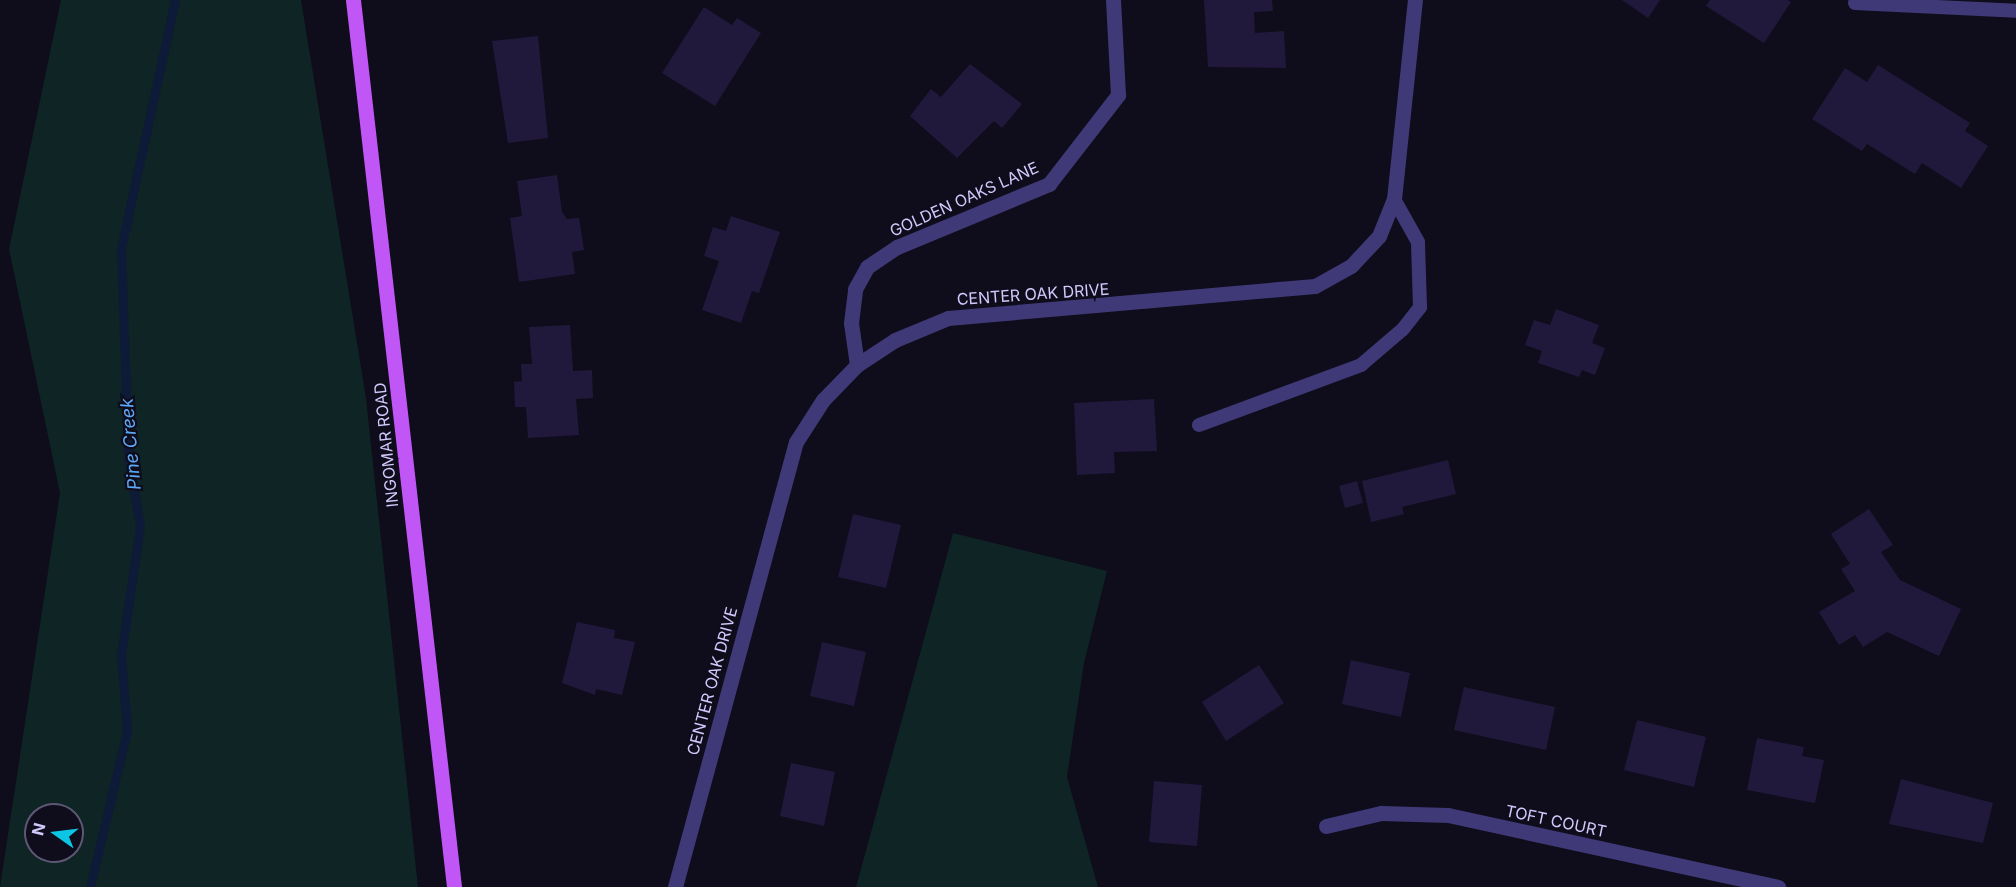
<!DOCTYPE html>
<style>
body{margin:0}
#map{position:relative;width:2016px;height:887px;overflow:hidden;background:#0f0c1b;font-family:Inter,sans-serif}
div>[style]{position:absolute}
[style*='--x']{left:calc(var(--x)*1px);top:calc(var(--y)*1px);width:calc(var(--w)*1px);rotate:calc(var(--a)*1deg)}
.green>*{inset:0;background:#0f2424}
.stream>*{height:9px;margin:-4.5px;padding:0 4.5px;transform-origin:4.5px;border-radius:4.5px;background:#0d1b39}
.building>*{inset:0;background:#21193b}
.service>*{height:14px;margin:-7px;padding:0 7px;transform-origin:7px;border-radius:7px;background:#3f3977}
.minor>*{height:15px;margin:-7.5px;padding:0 7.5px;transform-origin:7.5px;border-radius:7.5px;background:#3f3977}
.primary>*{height:15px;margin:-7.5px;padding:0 7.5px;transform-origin:7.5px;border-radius:7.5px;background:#c156f6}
span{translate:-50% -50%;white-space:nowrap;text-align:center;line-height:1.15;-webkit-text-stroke:4.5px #0f0c1b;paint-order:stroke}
.street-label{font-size:16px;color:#d1c9fc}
.water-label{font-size:18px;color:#5da8f6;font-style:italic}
.north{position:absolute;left:24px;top:803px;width:60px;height:60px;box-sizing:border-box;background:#0f0c1b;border:2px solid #5d5875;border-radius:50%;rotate:284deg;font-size:16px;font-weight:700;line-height:24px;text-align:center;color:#d1c9fc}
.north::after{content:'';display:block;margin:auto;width:21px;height:27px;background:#0dc5e4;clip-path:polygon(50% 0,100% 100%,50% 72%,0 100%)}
</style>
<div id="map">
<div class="green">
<i style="clip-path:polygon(evenodd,61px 0,301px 0,366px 398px,418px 887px,0 887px,60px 493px,9px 249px,61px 0,36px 815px,72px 815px,72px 851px,36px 851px,36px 815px)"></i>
<i style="clip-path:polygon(953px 533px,1107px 571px,1084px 663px,1067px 777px,1098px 887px,856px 887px)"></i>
</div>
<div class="stream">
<i style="--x:90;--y:887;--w:161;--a:-76.7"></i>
<i style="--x:127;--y:730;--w:75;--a:-94.6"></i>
<i style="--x:121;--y:655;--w:130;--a:-81.6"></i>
<i style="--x:140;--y:526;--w:70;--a:-99.9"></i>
<i style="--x:128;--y:457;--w:209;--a:-91.9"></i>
<i style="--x:121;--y:248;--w:254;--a:-77.7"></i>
</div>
<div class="building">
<i style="clip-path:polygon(1204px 0,1272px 0,1273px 11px,1254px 12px,1255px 33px,1284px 31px,1286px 68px,1208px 67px)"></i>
<i style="clip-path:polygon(1622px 0,1660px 0,1648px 18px)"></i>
<i style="clip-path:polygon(1710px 0,1788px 0,1791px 2px,1764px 43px,1706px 6px)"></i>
<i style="clip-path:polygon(704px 7px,732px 25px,737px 18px,761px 33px,715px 106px,662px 73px)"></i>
<i style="clip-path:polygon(538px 36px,548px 138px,508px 143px,492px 41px)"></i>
<i style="clip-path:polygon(970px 64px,1022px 104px,1002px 128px,994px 121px,957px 158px,910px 116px,931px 89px,941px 97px)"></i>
<i style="clip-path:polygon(1878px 65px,1970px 123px,1965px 131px,1988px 146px,1961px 188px,1922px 163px,1915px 174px,1867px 144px,1862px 151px,1812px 119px,1845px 68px,1867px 82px)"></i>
<i style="clip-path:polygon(557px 175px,562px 212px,567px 219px,579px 218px,584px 250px,572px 252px,575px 274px,519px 282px,510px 218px,522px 216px,517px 181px)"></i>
<i style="clip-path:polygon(731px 216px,780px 232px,759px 293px,752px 291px,741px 323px,702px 310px,719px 261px,704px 256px,713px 227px,726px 231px)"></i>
<i style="clip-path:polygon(1556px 309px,1599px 325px,1592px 343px,1605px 348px,1595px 375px,1582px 370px,1579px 377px,1538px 363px,1542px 351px,1525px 345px,1534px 320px,1550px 325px)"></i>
<i style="clip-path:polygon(570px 325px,573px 371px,592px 370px,593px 398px,576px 399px,579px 435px,528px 438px,526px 407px,515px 407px,514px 382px,522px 381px,521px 364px,532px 364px,529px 327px)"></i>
<i style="clip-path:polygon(1154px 399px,1157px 451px,1114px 452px,1115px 473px,1077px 475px,1074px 403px)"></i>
<i style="clip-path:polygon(1448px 460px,1456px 494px,1402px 507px,1404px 514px,1371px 522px,1362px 481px)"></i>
<i style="clip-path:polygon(1357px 481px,1363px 503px,1345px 508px,1339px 486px)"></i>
<i style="clip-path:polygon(1869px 509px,1893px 545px,1881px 552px,1900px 580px,1961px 609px,1939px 656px,1887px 632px,1863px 647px,1855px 635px,1839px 645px,1819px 612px,1855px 591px,1841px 569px,1850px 564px,1831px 534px)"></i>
<i style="clip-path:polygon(853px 514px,901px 525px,886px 588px,838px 577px)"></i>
<i style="clip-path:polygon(577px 622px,615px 630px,614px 638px,635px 642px,622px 695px,596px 689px,595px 695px,562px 683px)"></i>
<i style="clip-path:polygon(822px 642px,866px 652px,854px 706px,810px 696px)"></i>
<i style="clip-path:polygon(1351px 660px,1410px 673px,1401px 717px,1342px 704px)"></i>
<i style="clip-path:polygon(1259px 665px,1284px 703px,1226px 741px,1202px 702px)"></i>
<i style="clip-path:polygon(1464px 687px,1555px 707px,1546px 750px,1454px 730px)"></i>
<i style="clip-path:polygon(1637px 720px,1706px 737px,1694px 787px,1624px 770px)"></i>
<i style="clip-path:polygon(1757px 738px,1804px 747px,1802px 756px,1824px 760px,1815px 803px,1747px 790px)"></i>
<i style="clip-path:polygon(791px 763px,835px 772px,824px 826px,780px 816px)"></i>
<i style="clip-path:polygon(1901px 779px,1993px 803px,1983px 843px,1889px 824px)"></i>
<i style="clip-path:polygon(1154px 781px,1202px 785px,1197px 846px,1149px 842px)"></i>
</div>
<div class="service">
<i style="--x:1855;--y:3;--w:161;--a:2.8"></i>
<i style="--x:1199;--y:425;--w:173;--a:-20.3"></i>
<i style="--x:1361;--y:365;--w:55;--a:-40.6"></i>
<i style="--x:1403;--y:329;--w:28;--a:-52"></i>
<i style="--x:1420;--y:307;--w:65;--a:-91.8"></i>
<i style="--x:1418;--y:242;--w:49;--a:-119.2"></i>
</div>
<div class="minor">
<i style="--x:857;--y:365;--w:42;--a:-98.1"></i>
<i style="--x:851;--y:323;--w:34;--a:-83"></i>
<i style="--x:855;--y:289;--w:25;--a:-61"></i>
<i style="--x:867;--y:267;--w:36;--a:-34"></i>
<i style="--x:897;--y:247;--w:165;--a:-22.5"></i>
<i style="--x:1049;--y:184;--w:113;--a:-52.2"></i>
<i style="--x:1118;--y:95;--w:95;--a:-93"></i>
<i style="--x:1326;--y:826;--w:57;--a:-13.3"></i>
<i style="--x:1381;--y:813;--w:67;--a:1.7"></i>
<i style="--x:1448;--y:815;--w:338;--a:12.3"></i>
<i style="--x:675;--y:887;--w:461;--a:-74.8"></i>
<i style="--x:796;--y:442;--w:50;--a:-57.3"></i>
<i style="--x:823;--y:400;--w:49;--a:-45.8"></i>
<i style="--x:857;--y:365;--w:45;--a:-33.3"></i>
<i style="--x:895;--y:340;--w:57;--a:-22.5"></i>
<i style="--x:948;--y:318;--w:368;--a:-5"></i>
<i style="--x:1315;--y:286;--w:41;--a:-29.1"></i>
<i style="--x:1351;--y:266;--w:41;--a:-47"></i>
<i style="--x:1379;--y:236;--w:40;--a:-68"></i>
<i style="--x:1394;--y:199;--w:200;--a:-84"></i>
</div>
<div class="primary">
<i style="--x:353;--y:0;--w:893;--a:83.5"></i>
</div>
<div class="street-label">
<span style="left:964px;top:199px;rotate:-24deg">GOLDEN OAKS LANE</span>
<span style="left:1033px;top:294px;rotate:-4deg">CENTER OAK DRIVE</span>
<span style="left:386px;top:445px;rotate:-96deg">INGOMAR ROAD</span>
<span style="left:712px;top:681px;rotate:-75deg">CENTER OAK DRIVE</span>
<span style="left:1556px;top:821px;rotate:12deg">TOFT COURT</span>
</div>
<div class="water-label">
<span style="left:131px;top:444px;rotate:-95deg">Pine Creek</span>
</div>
<div class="north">N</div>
</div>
